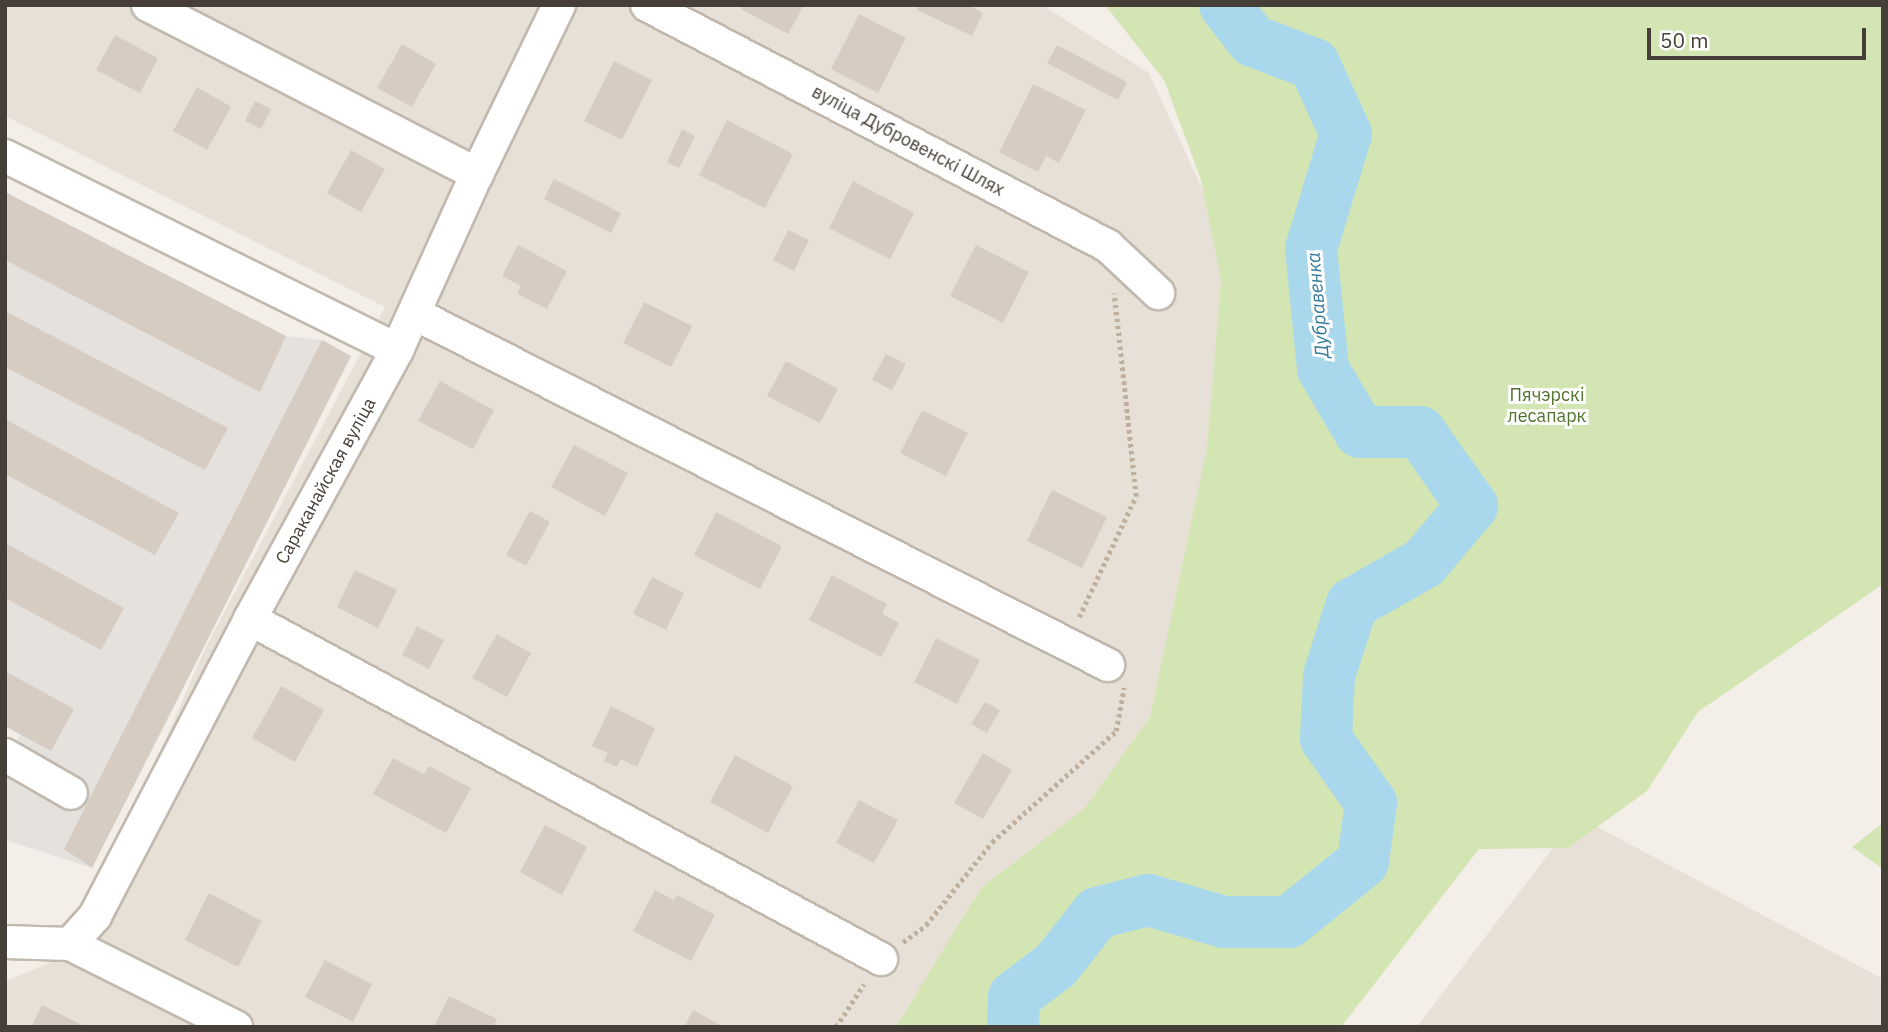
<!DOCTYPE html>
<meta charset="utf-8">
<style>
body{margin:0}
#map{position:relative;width:1888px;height:1032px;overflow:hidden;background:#f3efe8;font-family:"IBM Plex Sans",sans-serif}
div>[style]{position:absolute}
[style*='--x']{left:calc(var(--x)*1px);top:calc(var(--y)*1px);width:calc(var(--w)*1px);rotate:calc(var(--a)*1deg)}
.residential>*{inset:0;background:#e7e0d7}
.industrial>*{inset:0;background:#e5e1dd}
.green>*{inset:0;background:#d4e5b4}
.river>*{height:52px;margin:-26px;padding:0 26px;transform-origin:26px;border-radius:26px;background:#a9d8ec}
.building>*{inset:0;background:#d7ccc1}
.path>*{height:4.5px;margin-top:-2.25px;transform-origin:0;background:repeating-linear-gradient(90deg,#bfaf9e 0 3.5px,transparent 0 7px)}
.roads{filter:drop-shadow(2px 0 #c1b8ae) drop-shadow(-2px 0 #c1b8ae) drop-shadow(0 2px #c1b8ae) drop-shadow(0 -2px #c1b8ae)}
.minor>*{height:32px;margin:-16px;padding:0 16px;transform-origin:16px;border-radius:16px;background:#fff}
span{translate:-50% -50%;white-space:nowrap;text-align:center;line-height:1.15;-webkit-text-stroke:6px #fff;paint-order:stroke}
.street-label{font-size:18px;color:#463f37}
.park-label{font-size:18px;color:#50742e}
.water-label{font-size:19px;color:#337b9c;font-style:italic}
.frame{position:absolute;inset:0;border:7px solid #463f37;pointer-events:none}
.scale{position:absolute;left:1647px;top:28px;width:219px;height:32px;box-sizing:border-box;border:4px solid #463f37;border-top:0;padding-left:9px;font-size:21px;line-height:24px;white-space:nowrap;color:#463f37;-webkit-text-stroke:5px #fff;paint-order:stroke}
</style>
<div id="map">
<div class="residential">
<i style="clip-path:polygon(5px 5px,1042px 5px,1149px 73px,1242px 275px,1158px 1027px,5px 1027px,5px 981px,72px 954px,205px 649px,385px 307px,5px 116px)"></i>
<i style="clip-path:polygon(1577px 816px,1883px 979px,1883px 1027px,1417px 1027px)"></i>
</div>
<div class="industrial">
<i style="clip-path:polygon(5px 192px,286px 336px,322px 340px,351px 356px,92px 868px,5px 840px,5px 760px,20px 735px,5px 726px)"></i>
</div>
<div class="green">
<i style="clip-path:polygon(1105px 5px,1883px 5px,1883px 584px,1698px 712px,1647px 791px,1568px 848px,1479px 849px,1341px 1027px,896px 1027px,981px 888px,1085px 808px,1150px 717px,1207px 448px,1221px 280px,1201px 180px,1164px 80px)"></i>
<i style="clip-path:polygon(1883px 823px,1883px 869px,1852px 847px)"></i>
</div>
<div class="river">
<i style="--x:1013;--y:1027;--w:30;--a:-88"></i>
<i style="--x:1014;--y:997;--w:53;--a:-37.3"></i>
<i style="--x:1056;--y:965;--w:66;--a:-51.7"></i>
<i style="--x:1097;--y:913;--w:53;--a:-14.3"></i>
<i style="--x:1148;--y:900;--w:79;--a:16.1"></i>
<i style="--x:1224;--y:922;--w:65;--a:0"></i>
<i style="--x:1289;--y:922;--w:95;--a:-39"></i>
<i style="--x:1363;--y:862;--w:60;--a:-82.3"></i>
<i style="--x:1371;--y:803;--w:78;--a:-125.1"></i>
<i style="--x:1326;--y:739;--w:63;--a:-87.3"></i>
<i style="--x:1329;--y:676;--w:76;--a:-72.3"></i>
<i style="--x:1352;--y:604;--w:83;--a:-29.7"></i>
<i style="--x:1424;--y:563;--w:75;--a:-49.9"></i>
<i style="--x:1472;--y:506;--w:90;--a:-125.1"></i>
<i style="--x:1420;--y:432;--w:60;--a:180"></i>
<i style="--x:1360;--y:432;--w:73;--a:-120.4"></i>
<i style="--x:1323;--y:369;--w:121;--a:-95.7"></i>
<i style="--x:1311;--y:249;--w:120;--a:-73.1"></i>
<i style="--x:1346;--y:134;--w:77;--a:-114.6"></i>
<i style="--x:1314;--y:64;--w:65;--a:-159.3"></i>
<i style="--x:1253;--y:41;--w:46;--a:-127.9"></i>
</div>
<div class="building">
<i style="clip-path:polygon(742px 5px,804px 5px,788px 34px,741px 9px)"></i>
<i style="clip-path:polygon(919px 5px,968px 5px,983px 13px,972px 36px,917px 10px)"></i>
<i style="clip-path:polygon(859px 14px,906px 38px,878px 93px,831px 69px)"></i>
<i style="clip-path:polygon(115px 35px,158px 58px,140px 93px,96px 70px)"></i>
<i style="clip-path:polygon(402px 44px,436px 64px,412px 107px,377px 88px)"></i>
<i style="clip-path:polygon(1057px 45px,1127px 82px,1118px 100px,1047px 63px)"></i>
<i style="clip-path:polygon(614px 61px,652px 80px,622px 140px,584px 121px)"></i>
<i style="clip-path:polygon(1033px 84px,1086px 110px,1059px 163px,1046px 156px,1038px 172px,999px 152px)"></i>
<i style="clip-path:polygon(197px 87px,231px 107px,207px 150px,173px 131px)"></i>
<i style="clip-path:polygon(255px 101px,271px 109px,261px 129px,245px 121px)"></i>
<i style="clip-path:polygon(727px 120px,793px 154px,765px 208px,699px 175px)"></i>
<i style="clip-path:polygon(682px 129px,695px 136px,679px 168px,667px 162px)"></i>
<i style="clip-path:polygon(351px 150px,385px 169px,361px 212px,327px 193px)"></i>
<i style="clip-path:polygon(554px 179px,621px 213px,611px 233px,544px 199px)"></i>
<i style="clip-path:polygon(853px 181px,914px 213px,890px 259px,829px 228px)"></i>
<i style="clip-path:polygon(5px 192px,286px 336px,260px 392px,5px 260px)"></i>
<i style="clip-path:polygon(788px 230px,809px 240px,794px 271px,773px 260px)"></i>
<i style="clip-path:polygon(518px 245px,567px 271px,547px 309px,517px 294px,521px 286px,502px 276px)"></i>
<i style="clip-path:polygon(976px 245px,1029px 272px,1003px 323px,950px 296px)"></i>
<i style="clip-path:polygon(644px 302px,692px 326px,671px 367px,623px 343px)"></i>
<i style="clip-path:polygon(5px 311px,228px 428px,205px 470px,5px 367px)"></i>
<i style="clip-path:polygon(322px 340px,351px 356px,92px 868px,64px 849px)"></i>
<i style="clip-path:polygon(886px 354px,906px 364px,892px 390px,872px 380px)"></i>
<i style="clip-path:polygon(786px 361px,838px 389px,820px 423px,767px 396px)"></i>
<i style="clip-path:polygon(440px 381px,494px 410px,473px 449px,418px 421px)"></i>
<i style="clip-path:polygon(922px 410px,968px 433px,946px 476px,900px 453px)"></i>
<i style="clip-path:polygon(5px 419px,179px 513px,155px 555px,5px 474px)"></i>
<i style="clip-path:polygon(574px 445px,628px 473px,605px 516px,551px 487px)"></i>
<i style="clip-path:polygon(1052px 490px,1107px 517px,1082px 568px,1027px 541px)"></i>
<i style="clip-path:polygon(530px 511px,550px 522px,526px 566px,506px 555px)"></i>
<i style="clip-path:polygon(716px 512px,782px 546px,760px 589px,694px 555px)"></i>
<i style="clip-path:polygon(5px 543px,124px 608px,101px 650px,5px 598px)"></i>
<i style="clip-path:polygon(355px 570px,397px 590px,378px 628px,337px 607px)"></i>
<i style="clip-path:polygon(832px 575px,887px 604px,882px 614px,899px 623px,881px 657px,809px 620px)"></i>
<i style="clip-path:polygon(652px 577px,684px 593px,666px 630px,633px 614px)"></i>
<i style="clip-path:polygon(417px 626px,444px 640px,429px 669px,402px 655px)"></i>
<i style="clip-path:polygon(497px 634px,531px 653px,507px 697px,472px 678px)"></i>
<i style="clip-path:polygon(936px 638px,980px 660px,957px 704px,914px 682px)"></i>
<i style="clip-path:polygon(5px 671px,74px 709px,51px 751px,5px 726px)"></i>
<i style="clip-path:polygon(281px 686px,324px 710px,295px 762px,252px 738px)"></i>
<i style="clip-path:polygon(985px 702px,1000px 710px,987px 733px,971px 724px)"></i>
<i style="clip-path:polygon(611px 706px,655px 728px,637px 767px,621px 759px,617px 767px,604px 761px,608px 753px,592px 746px)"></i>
<i style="clip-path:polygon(983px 753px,1012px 770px,983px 819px,954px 803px)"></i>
<i style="clip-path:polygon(735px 755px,793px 786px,768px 833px,710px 802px)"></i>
<i style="clip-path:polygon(393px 758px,424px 774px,429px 766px,471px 788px,446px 833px,373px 794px)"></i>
<i style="clip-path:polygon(859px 800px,898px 820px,874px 863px,836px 843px)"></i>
<i style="clip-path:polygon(545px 825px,587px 847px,562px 895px,520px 872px)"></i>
<i style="clip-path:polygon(655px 890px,674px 900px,677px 895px,715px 915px,691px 961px,633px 931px)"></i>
<i style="clip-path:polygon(209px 893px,262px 921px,238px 967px,185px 940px)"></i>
<i style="clip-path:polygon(325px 960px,372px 984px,353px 1022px,305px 997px)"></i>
<i style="clip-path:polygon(449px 996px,497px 1019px,493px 1027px,434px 1027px)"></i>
<i style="clip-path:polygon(42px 1005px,86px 1027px,31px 1027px)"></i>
<i style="clip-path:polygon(693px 1010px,724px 1027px,684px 1027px)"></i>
</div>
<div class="path">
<i style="--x:1079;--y:617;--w:134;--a:-64.8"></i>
<i style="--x:1136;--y:496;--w:204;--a:-96.2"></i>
<i style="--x:903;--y:942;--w:29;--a:-36"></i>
<i style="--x:926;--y:925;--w:106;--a:-51.5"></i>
<i style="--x:992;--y:842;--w:166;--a:-41.8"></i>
<i style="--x:1116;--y:731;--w:44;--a:-79.5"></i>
<i style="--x:836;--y:1027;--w:51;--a:-56.9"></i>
</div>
<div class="roads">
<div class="minor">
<i style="--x:148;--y:5;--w:370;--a:27.2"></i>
<i style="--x:647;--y:5;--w:520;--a:27.6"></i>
<i style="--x:1108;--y:246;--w:69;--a:43.2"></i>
<i style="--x:5;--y:156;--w:437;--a:26.3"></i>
<i style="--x:415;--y:314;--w:777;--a:26.86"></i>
<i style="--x:250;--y:619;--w:717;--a:28.32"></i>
<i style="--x:5;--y:755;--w:76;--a:29.9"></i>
<i style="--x:5;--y:942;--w:65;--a:1.8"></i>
<i style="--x:70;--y:944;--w:186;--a:26.6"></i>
<i style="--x:70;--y:944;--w:38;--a:-48"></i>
<i style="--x:95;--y:916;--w:335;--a:-62.4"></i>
<i style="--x:250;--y:619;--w:307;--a:-61.3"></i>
<i style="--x:397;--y:350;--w:193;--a:-65.6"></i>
<i style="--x:477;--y:174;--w:188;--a:-64.1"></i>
</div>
</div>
<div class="street-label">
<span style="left:908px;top:141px;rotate:28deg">вуліца Дубровенскі Шлях</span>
<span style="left:326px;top:481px;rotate:-61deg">Сараканайская вуліца</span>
</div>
<div class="park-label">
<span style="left:1547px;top:406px">Пячэрскі<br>лесапарк</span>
</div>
<div class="water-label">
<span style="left:1318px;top:305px;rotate:-95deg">Дубравенка</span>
</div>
<div class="frame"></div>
<div class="scale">50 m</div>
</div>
